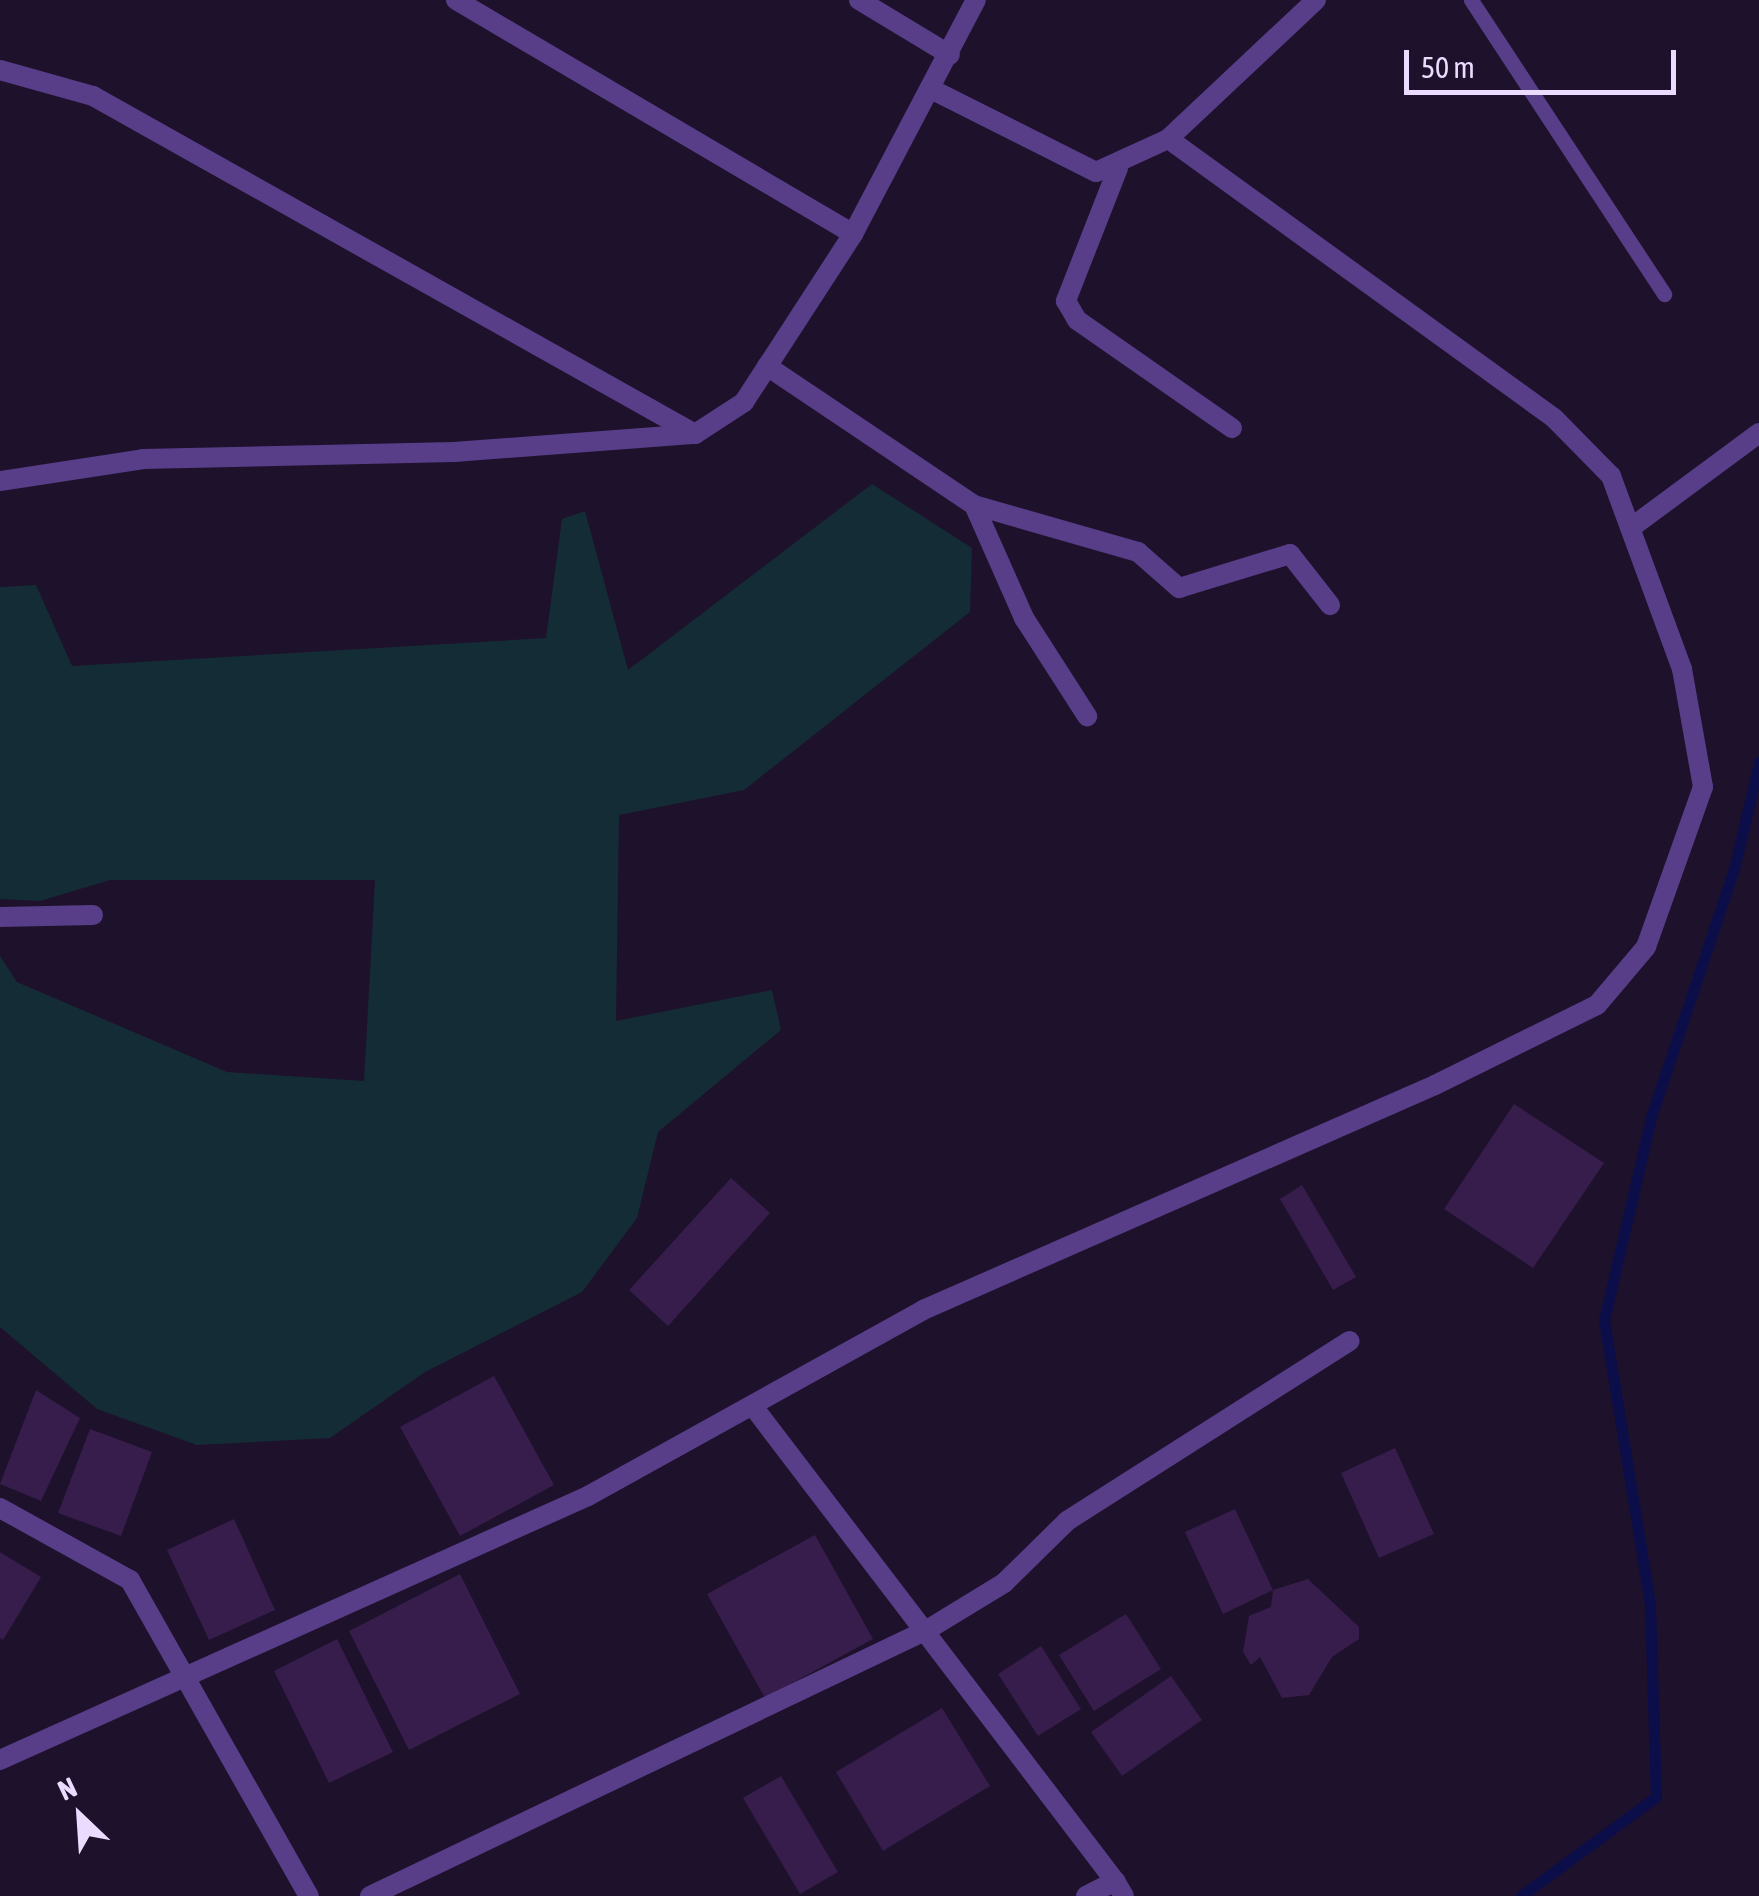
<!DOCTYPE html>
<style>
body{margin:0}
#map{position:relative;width:1759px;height:1896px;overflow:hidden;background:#1e112b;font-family:"Asap Condensed",sans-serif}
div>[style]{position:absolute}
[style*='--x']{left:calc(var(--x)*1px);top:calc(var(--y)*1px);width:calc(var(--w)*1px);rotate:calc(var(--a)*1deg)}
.green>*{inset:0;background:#142c35}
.stream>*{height:11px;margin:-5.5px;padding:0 5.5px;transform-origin:5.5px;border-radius:5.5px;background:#0c0e4a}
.building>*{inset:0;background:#361d4c}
.lane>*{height:15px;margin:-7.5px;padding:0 7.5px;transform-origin:7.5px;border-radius:7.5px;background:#583d89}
.street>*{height:20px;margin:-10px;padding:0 10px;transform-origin:10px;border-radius:10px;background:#583d89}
span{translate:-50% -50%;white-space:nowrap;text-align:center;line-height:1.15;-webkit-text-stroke:10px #1e112b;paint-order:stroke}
.north{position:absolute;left:30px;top:1766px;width:100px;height:100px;-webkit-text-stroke:8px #1e112b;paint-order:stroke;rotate:335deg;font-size:28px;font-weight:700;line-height:40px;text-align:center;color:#ebdcff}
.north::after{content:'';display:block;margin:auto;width:35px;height:45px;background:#ebdcff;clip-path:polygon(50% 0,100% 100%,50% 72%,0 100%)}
.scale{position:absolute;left:1404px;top:50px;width:272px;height:45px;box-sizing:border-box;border:5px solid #ebdcff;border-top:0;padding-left:12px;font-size:30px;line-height:35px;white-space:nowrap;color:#ebdcff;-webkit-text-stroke:8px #1e112b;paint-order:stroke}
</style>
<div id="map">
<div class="green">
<i style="clip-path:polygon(872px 484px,972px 548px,970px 612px,744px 790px,619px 815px,616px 1021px,772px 990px,781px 1030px,658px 1132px,637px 1218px,582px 1292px,425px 1372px,330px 1438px,197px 1445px,97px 1409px,0 1327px,0 956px,17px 982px,227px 1072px,364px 1081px,375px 880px,110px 880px,40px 901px,0 899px,0 587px,36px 585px,72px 666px,546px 638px,562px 519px,585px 511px,628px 670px)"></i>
</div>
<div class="stream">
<i style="--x:1521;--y:1896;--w:167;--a:-36.3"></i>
<i style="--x:1656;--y:1797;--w:193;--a:-91.8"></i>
<i style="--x:1650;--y:1604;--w:288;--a:-99.2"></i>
<i style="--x:1604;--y:1320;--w:212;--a:-76.9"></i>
<i style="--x:1652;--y:1114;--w:258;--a:-71.5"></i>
<i style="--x:1734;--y:869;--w:110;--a:-76.8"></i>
</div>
<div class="building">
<i style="clip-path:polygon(1514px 1104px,1604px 1163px,1533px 1268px,1444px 1209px)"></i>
<i style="clip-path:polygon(731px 1178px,770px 1213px,668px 1326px,629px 1290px)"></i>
<i style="clip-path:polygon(1302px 1185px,1356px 1277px,1333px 1290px,1280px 1199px)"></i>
<i style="clip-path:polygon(494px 1376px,554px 1485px,460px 1536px,400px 1427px)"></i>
<i style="clip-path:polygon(36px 1390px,80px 1418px,41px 1501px,0 1484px)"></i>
<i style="clip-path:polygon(90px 1429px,152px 1452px,121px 1536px,58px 1513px)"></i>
<i style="clip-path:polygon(1395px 1448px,1434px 1534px,1379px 1558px,1341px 1473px)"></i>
<i style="clip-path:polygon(1235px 1509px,1273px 1590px,1308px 1579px,1359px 1627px,1359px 1639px,1332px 1657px,1309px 1695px,1282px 1698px,1260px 1657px,1251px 1665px,1243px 1652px,1249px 1616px,1271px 1607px,1273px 1590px,1223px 1614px,1185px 1532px)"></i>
<i style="clip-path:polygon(234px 1519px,275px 1610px,209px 1640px,167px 1550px)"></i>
<i style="clip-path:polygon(815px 1535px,873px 1639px,765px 1698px,707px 1594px)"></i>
<i style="clip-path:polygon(0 1552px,41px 1577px,3px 1640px,0 1638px)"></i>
<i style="clip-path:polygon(460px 1574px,520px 1694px,409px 1750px,349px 1631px)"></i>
<i style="clip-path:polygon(1126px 1614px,1161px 1669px,1094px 1711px,1059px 1655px)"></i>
<i style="clip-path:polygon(337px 1639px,393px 1752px,329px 1783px,274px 1671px)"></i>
<i style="clip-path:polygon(1041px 1646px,1081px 1709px,1038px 1736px,998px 1674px)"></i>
<i style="clip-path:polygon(1171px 1676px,1202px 1720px,1122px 1776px,1091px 1732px)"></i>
<i style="clip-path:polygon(942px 1708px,990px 1786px,883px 1851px,836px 1772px)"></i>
<i style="clip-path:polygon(781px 1776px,838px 1872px,800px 1894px,743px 1798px)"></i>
</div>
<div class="lane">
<i style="--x:1471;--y:0;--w:352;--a:56.7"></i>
</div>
<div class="street">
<i style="--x:456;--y:0;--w:461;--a:30.5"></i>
<i style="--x:859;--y:0;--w:106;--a:31.1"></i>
<i style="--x:0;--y:70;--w:97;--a:15.6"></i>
<i style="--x:93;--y:96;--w:690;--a:29.31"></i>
<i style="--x:1168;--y:139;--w:203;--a:-43.2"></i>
<i style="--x:1118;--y:168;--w:143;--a:111.4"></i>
<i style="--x:1066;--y:301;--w:22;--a:60"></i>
<i style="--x:1077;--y:320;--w:189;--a:34.9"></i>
<i style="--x:767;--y:366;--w:249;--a:33.9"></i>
<i style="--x:974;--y:505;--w:124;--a:66.1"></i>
<i style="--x:1024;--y:618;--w:117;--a:57.3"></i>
<i style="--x:0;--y:481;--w:145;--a:-8.7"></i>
<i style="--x:143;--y:459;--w:311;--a:-1.3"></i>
<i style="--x:454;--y:452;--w:242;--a:-4.3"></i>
<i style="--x:695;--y:434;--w:59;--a:-33.1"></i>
<i style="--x:744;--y:402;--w:200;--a:-57"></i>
<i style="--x:853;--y:234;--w:264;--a:-62.3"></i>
<i style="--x:974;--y:505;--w:171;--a:16"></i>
<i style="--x:1138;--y:552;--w:55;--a:41.3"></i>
<i style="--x:1179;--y:588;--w:116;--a:-17"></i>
<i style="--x:1290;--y:554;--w:65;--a:51.9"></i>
<i style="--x:1636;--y:524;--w:153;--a:-36.5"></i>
<i style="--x:0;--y:917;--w:93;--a:-1.2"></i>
<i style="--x:755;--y:1409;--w:594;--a:52.67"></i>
<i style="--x:0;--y:1508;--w:149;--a:29"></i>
<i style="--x:130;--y:1580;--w:363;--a:60.5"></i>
<i style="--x:0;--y:1760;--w:645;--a:-24.18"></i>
<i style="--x:588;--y:1496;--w:383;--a:-29"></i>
<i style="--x:923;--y:1310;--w:559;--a:-23.72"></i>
<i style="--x:1435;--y:1085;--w:181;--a:-26.3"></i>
<i style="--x:1597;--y:1005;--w:76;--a:-49.8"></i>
<i style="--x:1646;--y:947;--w:170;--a:-70.4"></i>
<i style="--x:1703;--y:787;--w:120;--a:-100.1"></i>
<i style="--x:1682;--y:669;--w:206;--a:-110.2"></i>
<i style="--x:1611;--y:476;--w:81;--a:-134.5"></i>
<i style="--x:1554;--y:418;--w:476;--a:-144.1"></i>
<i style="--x:1168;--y:139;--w:79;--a:155.4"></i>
<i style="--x:1096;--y:172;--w:182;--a:-153.3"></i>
<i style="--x:370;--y:1896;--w:617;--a:-25.53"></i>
<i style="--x:927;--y:1630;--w:90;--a:-31.4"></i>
<i style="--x:1004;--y:1583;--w:88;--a:-44.5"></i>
<i style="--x:1067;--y:1521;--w:335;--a:-32.5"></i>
<i style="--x:1086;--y:1896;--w:33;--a:-27"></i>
<i style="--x:1115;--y:1881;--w:17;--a:59"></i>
</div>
<div class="north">N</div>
<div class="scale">50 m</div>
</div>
